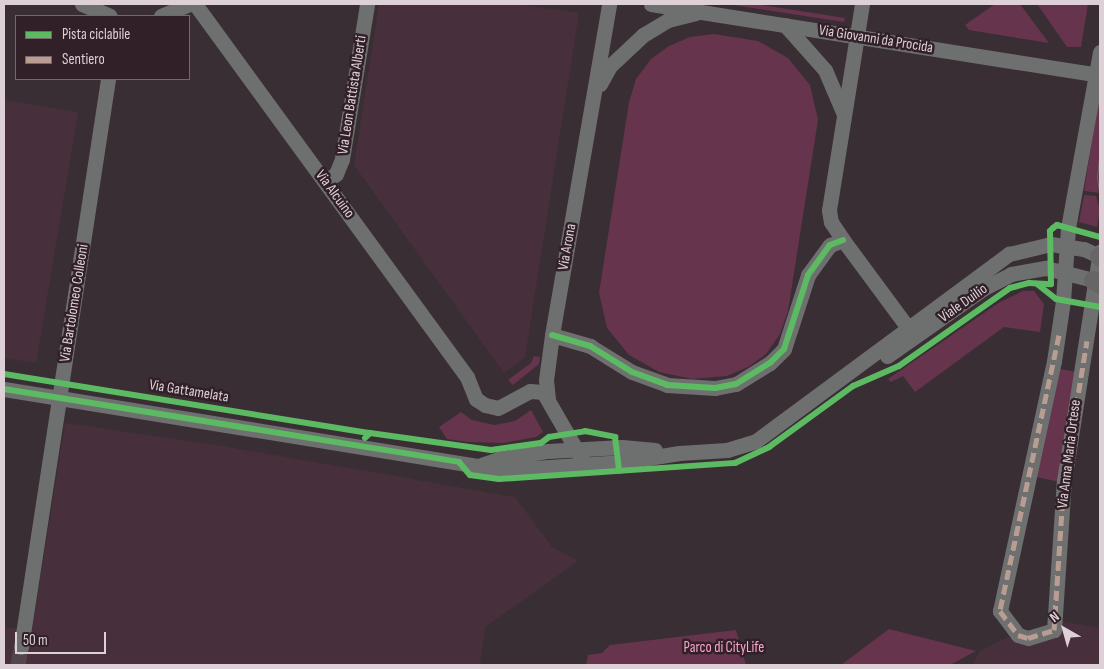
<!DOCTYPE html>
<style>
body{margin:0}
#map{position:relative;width:1104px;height:669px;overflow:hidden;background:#392e33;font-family:"Sofia Sans Condensed",sans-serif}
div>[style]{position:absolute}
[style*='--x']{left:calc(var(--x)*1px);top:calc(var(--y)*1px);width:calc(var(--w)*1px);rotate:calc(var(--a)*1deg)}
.built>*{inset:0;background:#47303b}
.green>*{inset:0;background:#66344d}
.minor-tunnel>*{height:15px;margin-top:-7.5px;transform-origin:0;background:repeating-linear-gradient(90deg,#52464b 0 15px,transparent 0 23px)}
.minor>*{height:15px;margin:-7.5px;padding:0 7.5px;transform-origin:7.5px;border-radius:7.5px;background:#6e6f6f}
.major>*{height:19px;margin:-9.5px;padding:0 9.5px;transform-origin:9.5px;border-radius:9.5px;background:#686567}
.tram>*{height:1px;margin:-0.5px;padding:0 0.5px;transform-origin:0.5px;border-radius:0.5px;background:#6b6669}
.quiet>*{height:5px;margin-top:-2.5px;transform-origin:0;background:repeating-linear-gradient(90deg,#b99d93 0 10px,transparent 0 15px)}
.cycleway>*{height:6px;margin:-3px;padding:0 3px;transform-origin:3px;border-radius:3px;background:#5cba63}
span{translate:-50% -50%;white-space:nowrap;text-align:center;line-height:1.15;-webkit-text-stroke:5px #322029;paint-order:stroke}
.street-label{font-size:15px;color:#ddd0d6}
.park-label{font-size:15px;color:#fba3cd}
.frame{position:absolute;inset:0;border:5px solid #ddd0d6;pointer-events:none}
.legend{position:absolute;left:15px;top:15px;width:175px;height:65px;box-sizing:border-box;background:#322029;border:1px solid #76666e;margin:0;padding:6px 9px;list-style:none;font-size:15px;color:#ddd0d6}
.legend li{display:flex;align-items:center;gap:10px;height:25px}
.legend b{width:25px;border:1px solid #76666e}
.north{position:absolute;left:1039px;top:604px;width:50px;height:50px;-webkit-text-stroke:4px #322029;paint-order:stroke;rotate:322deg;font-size:14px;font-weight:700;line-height:20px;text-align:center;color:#ddd0d6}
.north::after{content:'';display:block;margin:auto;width:18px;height:22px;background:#ddd0d6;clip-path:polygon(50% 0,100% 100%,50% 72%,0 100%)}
.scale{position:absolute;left:15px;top:632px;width:91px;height:22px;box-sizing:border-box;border:2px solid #ddd0d6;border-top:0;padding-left:6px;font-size:15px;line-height:18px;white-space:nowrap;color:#ddd0d6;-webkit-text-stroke:4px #322029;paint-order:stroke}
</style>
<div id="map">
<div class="built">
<i style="clip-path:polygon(379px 4px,516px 4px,579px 13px,525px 357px,504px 373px,354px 165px)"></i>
<i style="clip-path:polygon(4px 100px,78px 112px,36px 363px,4px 358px)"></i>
<i style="clip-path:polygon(65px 423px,222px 446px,515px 497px,552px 547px,578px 561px,485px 627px,480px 665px,4px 665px,4px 627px,32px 631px)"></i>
<i style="clip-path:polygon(1060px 621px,1100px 628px,1100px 665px,973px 665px,979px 652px,1007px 637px,1027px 639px)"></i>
</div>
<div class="green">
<i style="clip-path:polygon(727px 4px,756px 4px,845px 18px,844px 22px)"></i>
<i style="clip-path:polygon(995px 4px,1020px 4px,1049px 43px,969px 30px,965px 25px)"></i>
<i style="clip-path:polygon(1037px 4px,1088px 4px,1081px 47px,1067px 47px)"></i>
<i style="clip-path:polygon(714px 34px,758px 41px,788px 58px,810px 85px,818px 120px,788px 311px,780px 334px,766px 354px,748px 367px,727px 376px,692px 379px,659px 372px,629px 355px,607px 328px,599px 293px,629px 102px,636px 79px,651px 59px,669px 46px,690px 37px)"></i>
<i style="clip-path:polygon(1098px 102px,1100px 102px,1100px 193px,1084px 191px)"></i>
<i style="clip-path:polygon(1084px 195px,1096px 196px,1100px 210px,1097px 227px,1079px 222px)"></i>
<i style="clip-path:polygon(1023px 291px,1034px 291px,1044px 304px,1040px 332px,1004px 327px,915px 392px,903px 376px,891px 382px,888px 379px,1000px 302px)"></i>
<i style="clip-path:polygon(534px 356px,540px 357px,539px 364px,513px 385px,508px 380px,531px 363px)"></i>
<i style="clip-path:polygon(1054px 368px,1078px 372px,1060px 482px,1036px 477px)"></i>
<i style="clip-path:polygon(531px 410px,543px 432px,536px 437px,503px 443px,468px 442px,447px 439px,439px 427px,461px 412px,472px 420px,494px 425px,515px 421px)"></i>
<i style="clip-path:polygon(889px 629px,976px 651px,950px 665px,841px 665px)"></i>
<i style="clip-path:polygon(736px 630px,746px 665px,586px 665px,588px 655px,602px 653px,610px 645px)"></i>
</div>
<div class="minor-tunnel">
<i style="--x:18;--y:665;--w:18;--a:-81"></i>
</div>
<div class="minor">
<i style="--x:82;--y:4;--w:30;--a:23"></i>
<i style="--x:195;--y:4;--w:462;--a:53.9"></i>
<i style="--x:467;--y:377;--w:24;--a:68"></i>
<i style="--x:476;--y:399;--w:11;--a:34"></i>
<i style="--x:485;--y:405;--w:13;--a:13"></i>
<i style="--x:498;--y:408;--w:36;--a:-28"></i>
<i style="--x:530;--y:391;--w:13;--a:4"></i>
<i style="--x:543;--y:392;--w:82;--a:60"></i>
<i style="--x:651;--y:4;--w:455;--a:9"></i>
<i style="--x:862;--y:4;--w:209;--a:99.1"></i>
<i style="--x:829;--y:210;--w:12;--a:81"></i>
<i style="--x:831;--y:222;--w:22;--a:56"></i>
<i style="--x:843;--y:240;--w:109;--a:53.5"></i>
<i style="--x:161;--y:16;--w:30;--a:-23"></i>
<i style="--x:785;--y:25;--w:60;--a:48.4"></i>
<i style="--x:825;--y:70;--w:46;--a:66.8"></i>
<i style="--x:1100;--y:52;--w:179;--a:100.3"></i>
<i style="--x:1068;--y:228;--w:73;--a:93.9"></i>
<i style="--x:1063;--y:301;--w:61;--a:98.5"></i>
<i style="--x:1054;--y:361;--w:256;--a:102.2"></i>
<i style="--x:1000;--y:611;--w:30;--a:53"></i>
<i style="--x:1018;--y:635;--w:10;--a:17"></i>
<i style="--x:1028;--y:638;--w:27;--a:-17"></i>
<i style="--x:1054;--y:630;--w:149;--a:-86.2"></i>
<i style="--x:1064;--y:481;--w:232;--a:-81.1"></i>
<i style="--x:600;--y:84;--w:21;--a:-61"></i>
<i style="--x:610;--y:66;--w:45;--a:-43.2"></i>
<i style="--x:643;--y:35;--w:29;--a:-31"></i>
<i style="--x:668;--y:20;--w:29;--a:-14"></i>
<i style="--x:326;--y:181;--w:12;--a:-35"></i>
<i style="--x:336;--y:174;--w:16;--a:-68"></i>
<i style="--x:342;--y:159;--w:157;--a:-80.8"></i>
<i style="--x:552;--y:335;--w:40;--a:16"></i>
<i style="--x:590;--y:346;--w:49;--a:31.8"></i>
<i style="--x:632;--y:372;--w:37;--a:20"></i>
<i style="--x:667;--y:385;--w:48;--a:3.6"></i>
<i style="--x:715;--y:388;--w:21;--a:-11"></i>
<i style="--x:736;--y:384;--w:40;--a:-32"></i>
<i style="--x:770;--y:363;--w:20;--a:-45"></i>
<i style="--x:784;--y:349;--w:78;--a:-72"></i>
<i style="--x:808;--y:275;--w:37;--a:-54"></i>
<i style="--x:830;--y:245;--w:14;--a:-21"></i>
<i style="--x:887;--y:356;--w:118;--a:-35"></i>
<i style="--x:984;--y:288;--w:30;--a:-27"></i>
<i style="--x:1011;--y:274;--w:36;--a:-10"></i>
<i style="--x:1046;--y:268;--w:49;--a:14.3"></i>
<i style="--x:4;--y:389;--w:506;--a:9.22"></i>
<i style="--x:503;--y:470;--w:120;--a:-3.8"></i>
<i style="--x:623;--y:462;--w:57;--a:-9.1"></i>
<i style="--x:679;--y:453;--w:48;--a:-3.6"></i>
<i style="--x:727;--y:450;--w:30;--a:-17"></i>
<i style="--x:756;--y:441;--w:315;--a:-36.5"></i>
<i style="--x:1009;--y:254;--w:43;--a:-13.4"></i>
<i style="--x:1051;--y:244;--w:33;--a:9"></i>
<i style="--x:1084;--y:249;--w:17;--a:25"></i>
<i style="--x:548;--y:399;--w:19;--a:-96"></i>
<i style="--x:546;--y:380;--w:45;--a:-82.4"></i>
<i style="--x:552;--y:335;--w:336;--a:-80.2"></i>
<i style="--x:481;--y:465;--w:18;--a:-19"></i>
<i style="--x:498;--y:459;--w:51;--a:-9.1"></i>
<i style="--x:548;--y:451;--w:74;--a:-3.1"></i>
<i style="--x:622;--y:447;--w:33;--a:5"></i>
<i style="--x:21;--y:647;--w:575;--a:-81.29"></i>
</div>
<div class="major">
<i style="--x:1099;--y:256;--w:1;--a:45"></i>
<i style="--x:1093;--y:280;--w:8;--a:30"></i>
</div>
<div class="tram">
<i style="--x:1100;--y:149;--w:29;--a:96"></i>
<i style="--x:1097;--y:178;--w:19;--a:81"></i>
</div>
<div class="quiet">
<i style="--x:1059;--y:335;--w:282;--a:102.1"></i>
<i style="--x:1000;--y:611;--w:30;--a:53"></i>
<i style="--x:1018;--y:635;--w:10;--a:17"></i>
<i style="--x:1028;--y:638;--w:27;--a:-17"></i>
<i style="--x:1054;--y:630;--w:149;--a:-86.2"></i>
<i style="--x:1064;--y:481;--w:142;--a:-80.7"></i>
</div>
<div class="cycleway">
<i style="--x:1037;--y:284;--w:24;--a:38"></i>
<i style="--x:1056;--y:299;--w:45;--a:10.3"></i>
<i style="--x:552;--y:335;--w:40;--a:16"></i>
<i style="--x:590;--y:346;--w:49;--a:31.8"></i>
<i style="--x:632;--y:372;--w:37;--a:20"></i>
<i style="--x:667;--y:385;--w:48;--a:3.6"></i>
<i style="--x:715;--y:388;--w:21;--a:-11"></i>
<i style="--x:736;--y:384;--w:40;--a:-32"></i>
<i style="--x:770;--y:363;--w:20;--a:-45"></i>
<i style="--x:784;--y:349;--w:78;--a:-72"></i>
<i style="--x:808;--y:275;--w:37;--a:-54"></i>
<i style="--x:830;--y:245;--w:14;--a:-21"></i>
<i style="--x:4;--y:374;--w:371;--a:9.2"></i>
<i style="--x:4;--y:389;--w:461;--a:9.1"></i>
<i style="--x:459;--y:462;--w:17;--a:50"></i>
<i style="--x:470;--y:475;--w:29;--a:8"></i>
<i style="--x:499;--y:479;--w:237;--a:-3.9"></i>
<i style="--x:735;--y:463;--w:38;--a:-25"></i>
<i style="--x:769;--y:447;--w:104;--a:-36"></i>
<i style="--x:853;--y:386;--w:50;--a:-23.5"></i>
<i style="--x:899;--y:366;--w:136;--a:-35.1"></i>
<i style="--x:1010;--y:288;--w:20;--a:-15"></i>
<i style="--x:1029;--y:283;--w:22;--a:3"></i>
<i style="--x:1051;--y:284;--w:53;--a:-91.1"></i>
<i style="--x:1050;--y:231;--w:4;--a:-45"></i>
<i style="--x:1053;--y:228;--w:5;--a:-37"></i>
<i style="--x:1057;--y:225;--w:45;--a:15.6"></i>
<i style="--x:365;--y:438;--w:7;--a:-45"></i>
<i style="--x:370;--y:433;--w:122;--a:8"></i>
<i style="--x:491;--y:450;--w:50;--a:-8"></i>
<i style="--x:541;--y:443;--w:10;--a:-37"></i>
<i style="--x:549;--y:437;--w:36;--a:-9"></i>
<i style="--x:585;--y:431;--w:31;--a:11"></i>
<i style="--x:615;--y:437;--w:34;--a:83"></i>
</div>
<div class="street-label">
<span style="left:876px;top:39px;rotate:9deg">Via Giovanni da Procida</span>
<span style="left:352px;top:95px;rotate:-81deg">Via Leon Battista Alberti</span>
<span style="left:335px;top:194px;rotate:54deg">Via Alcuino</span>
<span style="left:567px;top:247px;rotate:-80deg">Via Arona</span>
<span style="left:74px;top:303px;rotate:-81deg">Via Bartolomeo Colleoni</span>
<span style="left:963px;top:303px;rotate:-35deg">Viale Duilio</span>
<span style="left:189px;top:391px;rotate:9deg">Via Gattamelata</span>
<span style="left:1069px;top:454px;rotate:-83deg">Via Anna Maria Ortese</span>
</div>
<div class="park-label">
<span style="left:724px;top:648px">Parco di CityLife</span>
</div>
<div class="frame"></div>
<ul class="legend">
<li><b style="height:6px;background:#5cba63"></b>Pista ciclabile</li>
<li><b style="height:6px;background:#b99d93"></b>Sentiero</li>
</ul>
<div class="north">N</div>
<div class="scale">50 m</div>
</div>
